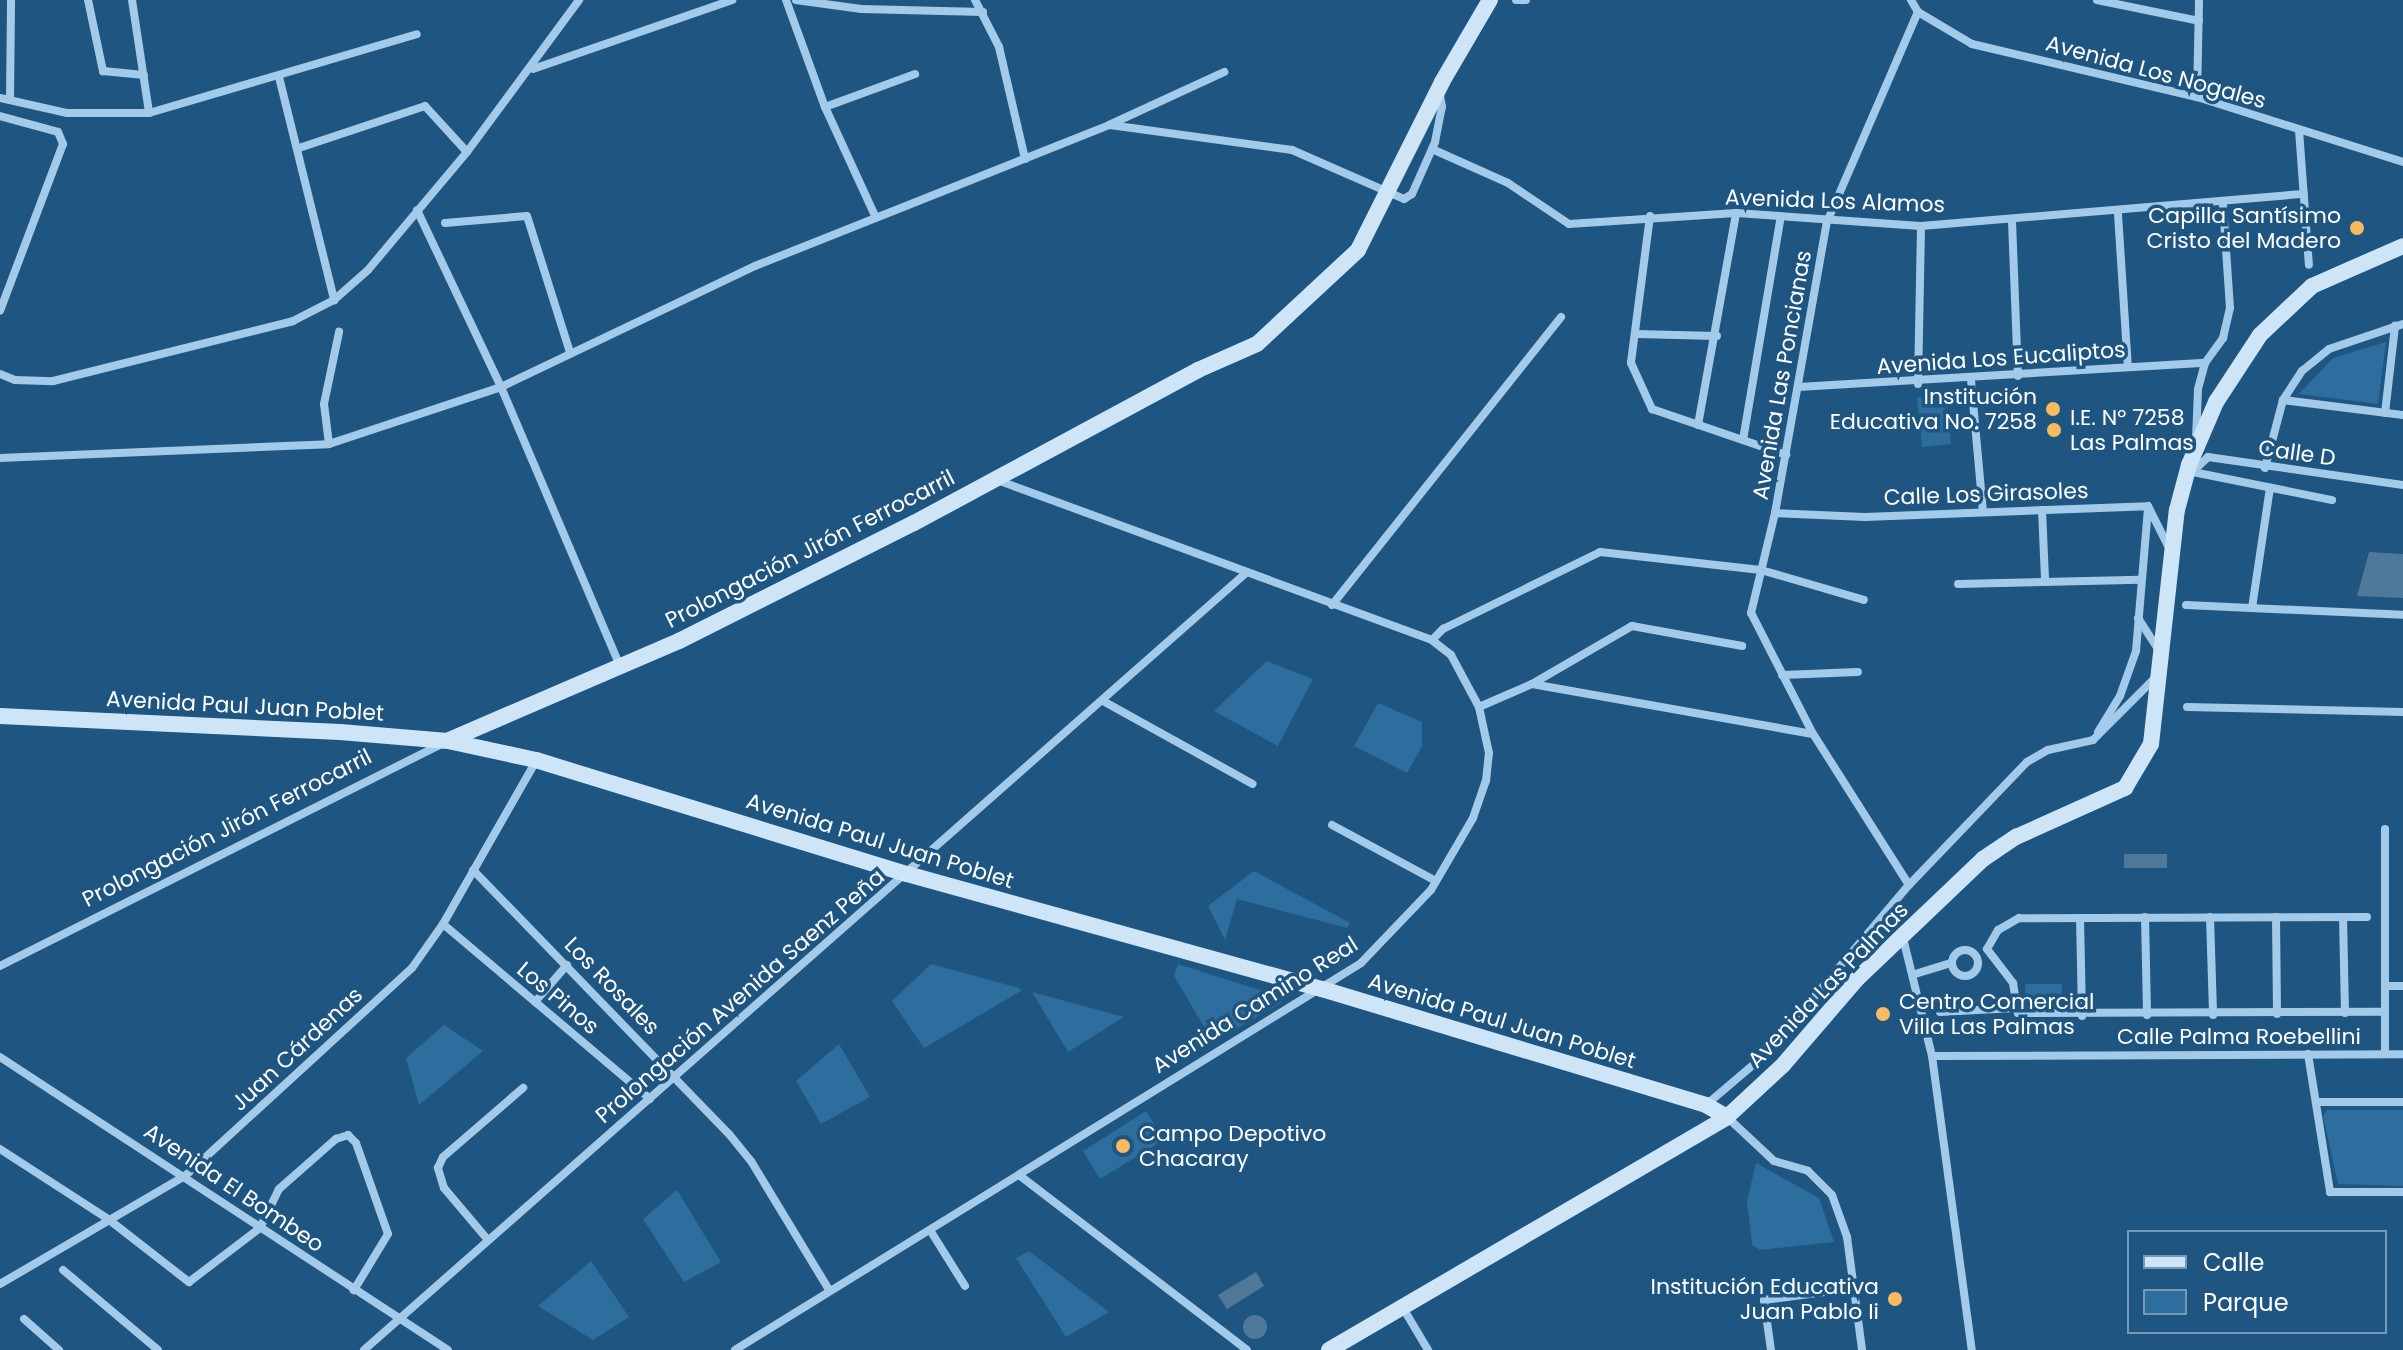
<!DOCTYPE html>
<meta charset="utf-8">
<style>
body{margin:0}
#map{position:relative;width:2403px;height:1350px;overflow:hidden;background:#1e5581;font-family:Poppins,sans-serif}
div>[style]{position:absolute}
[style*='--x']{left:calc(var(--x)*1px);top:calc(var(--y)*1px);width:calc(var(--w)*1px);rotate:calc(var(--a)*1deg)}
.green>*{inset:0;background:#2d6e9e}
.water>*{inset:0;background:#507999}
.round{border-radius:50%}
.street>*{height:8px;margin:-4px;padding:0 4px;transform-origin:4px;border-radius:4px;background:#a3cbe9}
.street>.ring{margin:-4px;padding:0;box-sizing:content-box;background:none;border:8px solid #a3cbe9;border-radius:50%}
.secondary>*{height:16px;margin:-8px;padding:0 8px;transform-origin:8px;border-radius:8px;background:#cee5f7}
.dots>*{width:22px;height:22px;translate:-50% -50%;box-sizing:border-box;border:4px solid #1e5581;border-radius:50%}
span{translate:-50% -50%;white-space:nowrap;text-align:center;line-height:1.15;-webkit-text-stroke:7px #1e5581;paint-order:stroke}
.street-label{font-size:22px;color:#fff}
.poi-label{font-size:22px;color:#fff}
.right{translate:-100% -50%;text-align:right}
.left{translate:0 -50%;text-align:left}
.legend{position:absolute;left:2127px;top:1230px;width:260px;height:104px;box-sizing:border-box;background:#1e5581;border:2px solid #7899b3;margin:0;padding:10px 14px;list-style:none;font-size:24px;color:#fff}
.legend li{display:flex;align-items:center;gap:16px;height:40px}
.legend b{width:40px;border:2px solid #7899b3}
</style>
<div id="map">
<div class="green">
<i style="clip-path:polygon(2386px 342px,2378px 404px,2299px 394px,2333px 358px)"></i>
<i style="clip-path:polygon(1946px 395px,1951px 444px,1922px 447px,1917px 398px)"></i>
<i style="clip-path:polygon(1267px 661px,1313px 679px,1278px 746px,1214px 711px)"></i>
<i style="clip-path:polygon(1378px 703px,1422px 722px,1422px 746px,1407px 773px,1354px 746px)"></i>
<i style="clip-path:polygon(1254px 871px,1350px 923px,1347px 928px,1237px 899px,1225px 940px,1208px 906px)"></i>
<i style="clip-path:polygon(931px 964px,1019px 988px,1021px 991px,924px 1048px,892px 1001px)"></i>
<i style="clip-path:polygon(1178px 964px,1281px 997px,1281px 1003px,1213px 1042px,1174px 976px)"></i>
<i style="clip-path:polygon(2025px 984px,2062px 984px,2062px 1003px,2026px 1003px)"></i>
<i style="clip-path:polygon(1032px 992px,1124px 1017px,1068px 1052px)"></i>
<i style="clip-path:polygon(444px 1025px,483px 1051px,419px 1105px,406px 1058px)"></i>
<i style="clip-path:polygon(839px 1044px,870px 1097px,821px 1124px,796px 1081px)"></i>
<i style="clip-path:polygon(2327px 1110px,2403px 1110px,2403px 1186px,2338px 1184px,2323px 1116px)"></i>
<i style="clip-path:polygon(1146px 1111px,1164px 1140px,1100px 1179px,1083px 1151px)"></i>
<i style="clip-path:polygon(1756px 1163px,1819px 1198px,1834px 1242px,1760px 1250px,1752px 1245px,1747px 1201px)"></i>
<i style="clip-path:polygon(677px 1190px,721px 1262px,684px 1282px,643px 1219px)"></i>
<i style="clip-path:polygon(1029px 1251px,1109px 1312px,1066px 1337px,1016px 1258px)"></i>
<i style="clip-path:polygon(591px 1261px,629px 1317px,593px 1340px,538px 1306px)"></i>
</div>
<div class="water">
<i style="clip-path:polygon(2369px 552px,2403px 554px,2403px 598px,2357px 596px)"></i>
<i style="clip-path:polygon(2124px 854px,2167px 854px,2167px 868px,2124px 868px)"></i>
<i style="clip-path:polygon(1256px 1272px,1264px 1286px,1227px 1309px,1218px 1295px)"></i>
<i class="round" style="left:1243px;top:1315px;width:24px;height:24px"></i>
</div>
<div class="street">
<i style="--x:88;--y:0;--w:73;--a:78.1"></i>
<i style="--x:103;--y:71;--w:41;--a:5.6"></i>
<i style="--x:132;--y:0;--w:114;--a:81.4"></i>
<i style="--x:786;--y:0;--w:114;--a:70"></i>
<i style="--x:825;--y:107;--w:122;--a:65.3"></i>
<i style="--x:796;--y:0;--w:66;--a:7.9"></i>
<i style="--x:861;--y:9;--w:122;--a:1.4"></i>
<i style="--x:975;--y:0;--w:53;--a:62.9"></i>
<i style="--x:999;--y:47;--w:115;--a:76.9"></i>
<i style="--x:1516;--y:0;--w:10;--a:0"></i>
<i style="--x:1911;--y:0;--w:14;--a:60"></i>
<i style="--x:1918;--y:12;--w:63;--a:30.7"></i>
<i style="--x:1972;--y:44;--w:231;--a:13.3"></i>
<i style="--x:2197;--y:97;--w:216;--a:17.5"></i>
<i style="--x:2097;--y:0;--w:104;--a:11.6"></i>
<i style="--x:533;--y:69;--w:211;--a:-19.1"></i>
<i style="--x:279;--y:77;--w:230;--a:76.1"></i>
<i style="--x:2197;--y:97;--w:97;--a:-88.8"></i>
<i style="--x:0;--y:98;--w:69;--a:12.6"></i>
<i style="--x:67;--y:113;--w:82;--a:0"></i>
<i style="--x:149;--y:113;--w:279;--a:-16.4"></i>
<i style="--x:10;--y:100;--w:100;--a:-89.4"></i>
<i style="--x:825;--y:107;--w:96;--a:-20.1"></i>
<i style="--x:0;--y:116;--w:60;--a:15.4"></i>
<i style="--x:58;--y:132;--w:13;--a:67"></i>
<i style="--x:63;--y:144;--w:178;--a:110.7"></i>
<i style="--x:1110;--y:125;--w:184;--a:7.8"></i>
<i style="--x:1292;--y:150;--w:122;--a:23.6"></i>
<i style="--x:1404;--y:199;--w:9;--a:-32"></i>
<i style="--x:1412;--y:194;--w:57;--a:-66.1"></i>
<i style="--x:1435;--y:142;--w:36;--a:-79"></i>
<i style="--x:1442;--y:107;--w:17;--a:-100"></i>
<i style="--x:2299;--y:130;--w:135;--a:85.8"></i>
<i style="--x:299;--y:148;--w:133;--a:-18.4"></i>
<i style="--x:425;--y:106;--w:62;--a:47.6"></i>
<i style="--x:1432;--y:149;--w:83;--a:24.1"></i>
<i style="--x:1508;--y:183;--w:73;--a:33.9"></i>
<i style="--x:1569;--y:224;--w:167;--a:-3.8"></i>
<i style="--x:1736;--y:213;--w:185;--a:4"></i>
<i style="--x:1921;--y:226;--w:384;--a:-4.8"></i>
<i style="--x:417;--y:210;--w:196;--a:64.6"></i>
<i style="--x:501;--y:387;--w:303;--a:66.9"></i>
<i style="--x:2118;--y:214;--w:153;--a:86.3"></i>
<i style="--x:1650;--y:216;--w:148;--a:97.4"></i>
<i style="--x:1631;--y:363;--w:51;--a:65.5"></i>
<i style="--x:1652;--y:409;--w:142;--a:18.9"></i>
<i style="--x:2012;--y:221;--w:155;--a:87.8"></i>
<i style="--x:445;--y:223;--w:82;--a:-4.9"></i>
<i style="--x:527;--y:216;--w:143;--a:72.5"></i>
<i style="--x:1636;--y:334;--w:81;--a:1.4"></i>
<i style="--x:0;--y:374;--w:16;--a:22"></i>
<i style="--x:15;--y:380;--w:38;--a:2"></i>
<i style="--x:53;--y:381;--w:247;--a:-14"></i>
<i style="--x:293;--y:321;--w:46;--a:-27.1"></i>
<i style="--x:334;--y:300;--w:45;--a:-41.4"></i>
<i style="--x:368;--y:270;--w:154;--a:-50"></i>
<i style="--x:467;--y:152;--w:189;--a:-53.6"></i>
<i style="--x:1971;--y:380;--w:132;--a:84.8"></i>
<i style="--x:1918;--y:384;--w:158;--a:-88.9"></i>
<i style="--x:1798;--y:387;--w:408;--a:-3.4"></i>
<i style="--x:2283;--y:400;--w:121;--a:7.1"></i>
<i style="--x:2385;--y:413;--w:88;--a:-83.4"></i>
<i style="--x:1698;--y:425;--w:215;--a:-79.8"></i>
<i style="--x:2196;--y:439;--w:50;--a:-87.7"></i>
<i style="--x:2198;--y:389;--w:27;--a:-75"></i>
<i style="--x:2205;--y:363;--w:31;--a:-54"></i>
<i style="--x:2223;--y:338;--w:31;--a:-77"></i>
<i style="--x:2230;--y:308;--w:104;--a:-93.9"></i>
<i style="--x:1743;--y:440;--w:227;--a:-80.4"></i>
<i style="--x:329;--y:444;--w:40;--a:-97.1"></i>
<i style="--x:324;--y:404;--w:74;--a:-78.2"></i>
<i style="--x:0;--y:458;--w:329;--a:-2.4"></i>
<i style="--x:329;--y:444;--w:181;--a:-18.3"></i>
<i style="--x:501;--y:387;--w:281;--a:-25.5"></i>
<i style="--x:755;--y:266;--w:381;--a:-21.7"></i>
<i style="--x:1109;--y:125;--w:127;--a:-24.7"></i>
<i style="--x:2265;--y:468;--w:70;--a:-75.2"></i>
<i style="--x:2283;--y:400;--w:35;--a:-57"></i>
<i style="--x:2302;--y:371;--w:35;--a:-39"></i>
<i style="--x:2329;--y:349;--w:78;--a:-18.7"></i>
<i style="--x:2188;--y:471;--w:147;--a:11.4"></i>
<i style="--x:2192;--y:472;--w:22;--a:-43"></i>
<i style="--x:2208;--y:457;--w:197;--a:8.2"></i>
<i style="--x:2042;--y:510;--w:70;--a:87.5"></i>
<i style="--x:1775;--y:513;--w:90;--a:2.5"></i>
<i style="--x:1865;--y:517;--w:283;--a:-2.2"></i>
<i style="--x:2148;--y:506;--w:49;--a:63.4"></i>
<i style="--x:1958;--y:584;--w:182;--a:-1.3"></i>
<i style="--x:1332;--y:605;--w:368;--a:-51.5"></i>
<i style="--x:2186;--y:605;--w:217;--a:2.6"></i>
<i style="--x:2252;--y:608;--w:121;--a:-81.5"></i>
<i style="--x:2138;--y:618;--w:40;--a:57.1"></i>
<i style="--x:1432;--y:640;--w:16;--a:-45"></i>
<i style="--x:1443;--y:629;--w:175;--a:-26.1"></i>
<i style="--x:1600;--y:552;--w:162;--a:6.4"></i>
<i style="--x:1761;--y:570;--w:107;--a:16.2"></i>
<i style="--x:1782;--y:675;--w:76;--a:-2.3"></i>
<i style="--x:1532;--y:684;--w:285;--a:10.1"></i>
<i style="--x:1103;--y:701;--w:171;--a:29"></i>
<i style="--x:1479;--y:707;--w:58;--a:-23.5"></i>
<i style="--x:1532;--y:684;--w:116;--a:-30.1"></i>
<i style="--x:1632;--y:626;--w:112;--a:10.3"></i>
<i style="--x:2187;--y:707;--w:216;--a:1.3"></i>
<i style="--x:2098;--y:732;--w:42;--a:-58.6"></i>
<i style="--x:2120;--y:696;--w:48;--a:-70.4"></i>
<i style="--x:2136;--y:651;--w:144;--a:-85.2"></i>
<i style="--x:1332;--y:825;--w:118;--a:28.3"></i>
<i style="--x:2385;--y:829;--w:225;--a:90"></i>
<i style="--x:473;--y:870;--w:368;--a:45.9"></i>
<i style="--x:729;--y:1134;--w:35;--a:51"></i>
<i style="--x:751;--y:1161;--w:151;--a:58.8"></i>
<i style="--x:1909;--y:885;--w:179;--a:-122.4"></i>
<i style="--x:1813;--y:734;--w:136;--a:-117.1"></i>
<i style="--x:1751;--y:613;--w:103;--a:-76.5"></i>
<i style="--x:1775;--y:513;--w:296;--a:-79.9"></i>
<i style="--x:1827;--y:222;--w:229;--a:-66.6"></i>
<i style="--x:2145;--y:917;--w:98;--a:88.8"></i>
<i style="--x:2210;--y:917;--w:98;--a:88.2"></i>
<i style="--x:2276;--y:917;--w:97;--a:89.4"></i>
<i style="--x:2343;--y:917;--w:96;--a:88.8"></i>
<i style="--x:2367;--y:917;--w:348;--a:179.8"></i>
<i style="--x:2019;--y:918;--w:24;--a:150"></i>
<i style="--x:1998;--y:930;--w:22;--a:120"></i>
<i style="--x:1987;--y:949;--w:43;--a:52.6"></i>
<i style="--x:2013;--y:983;--w:30;--a:81"></i>
<i style="--x:2018;--y:1013;--w:367;--a:-0.2"></i>
<i style="--x:2080;--y:918;--w:98;--a:88.8"></i>
<i style="--x:443;--y:924;--w:271;--a:40.2"></i>
<i style="--x:1903;--y:938;--w:122;--a:76.2"></i>
<i style="--x:1932;--y:1056;--w:297;--a:82.3"></i>
<i class="ring" style="left:1952px;top:950px;width:18px;height:18px"></i>
<i style="--x:0;--y:966;--w:495;--a:-26.7"></i>
<i style="--x:1915;--y:974;--w:38;--a:-17"></i>
<i style="--x:2385;--y:986;--w:18;--a:0"></i>
<i style="--x:535;--y:1002;--w:49;--a:-49.1"></i>
<i style="--x:1940;--y:1012;--w:75;--a:-3.1"></i>
<i style="--x:2308;--y:1054;--w:140;--a:80.9"></i>
<i style="--x:2330;--y:1192;--w:73;--a:0"></i>
<i style="--x:1932;--y:1056;--w:471;--a:-0.2"></i>
<i style="--x:0;--y:1057;--w:535;--a:33.19"></i>
<i style="--x:2316;--y:1102;--w:87;--a:0"></i>
<i style="--x:1706;--y:1105;--w:79;--a:-40.4"></i>
<i style="--x:1766;--y:1054;--w:221;--a:-49.8"></i>
<i style="--x:1909;--y:885;--w:170;--a:-46.2"></i>
<i style="--x:2027;--y:762;--w:24;--a:-30"></i>
<i style="--x:2048;--y:750;--w:46;--a:-12.5"></i>
<i style="--x:2093;--y:740;--w:86;--a:-45"></i>
<i style="--x:1727;--y:1117;--w:64;--a:43.1"></i>
<i style="--x:1774;--y:1161;--w:35;--a:16"></i>
<i style="--x:1808;--y:1171;--w:34;--a:45"></i>
<i style="--x:1832;--y:1195;--w:45;--a:70.3"></i>
<i style="--x:1847;--y:1237;--w:114;--a:82.4"></i>
<i style="--x:0;--y:1149;--w:129;--a:32.9"></i>
<i style="--x:108;--y:1219;--w:103;--a:37.9"></i>
<i style="--x:189;--y:1282;--w:89;--a:-37.3"></i>
<i style="--x:260;--y:1228;--w:43;--a:-64"></i>
<i style="--x:279;--y:1189;--w:76;--a:-41.3"></i>
<i style="--x:336;--y:1139;--w:13;--a:-18"></i>
<i style="--x:348;--y:1135;--w:11;--a:45"></i>
<i style="--x:356;--y:1143;--w:96;--a:70.6"></i>
<i style="--x:388;--y:1234;--w:66;--a:121.3"></i>
<i style="--x:1019;--y:1175;--w:287;--a:37.5"></i>
<i style="--x:930;--y:1230;--w:66;--a:58"></i>
<i style="--x:488;--y:1240;--w:68;--a:-130.2"></i>
<i style="--x:444;--y:1188;--w:21;--a:-107"></i>
<i style="--x:438;--y:1168;--w:12;--a:-66"></i>
<i style="--x:443;--y:1157;--w:106;--a:-40.8"></i>
<i style="--x:63;--y:1270;--w:124;--a:40.1"></i>
<i style="--x:0;--y:1284;--w:214;--a:-30.3"></i>
<i style="--x:185;--y:1176;--w:308;--a:-42.5"></i>
<i style="--x:412;--y:968;--w:54;--a:-54.8"></i>
<i style="--x:443;--y:924;--w:188;--a:-60.3"></i>
<i style="--x:1403;--y:1308;--w:49;--a:59.2"></i>
<i style="--x:24;--y:1319;--w:47;--a:41.5"></i>
<i style="--x:364;--y:1350;--w:1175;--a:-41.38"></i>
<i style="--x:735;--y:1350;--w:736;--a:-31.72"></i>
<i style="--x:1361;--y:963;--w:101;--a:-46.2"></i>
<i style="--x:1431;--y:890;--w:83;--a:-59.7"></i>
<i style="--x:1473;--y:818;--w:39;--a:-71"></i>
<i style="--x:1486;--y:781;--w:28;--a:-84"></i>
<i style="--x:1489;--y:753;--w:47;--a:-102.3"></i>
<i style="--x:1479;--y:707;--w:59;--a:-118.3"></i>
<i style="--x:1451;--y:655;--w:24;--a:-142"></i>
<i style="--x:1432;--y:640;--w:464;--a:-159.8"></i>
<i style="--x:1771;--y:1350;--w:50;--a:-98"></i>
<i style="--x:1764;--y:1300;--w:91;--a:-7.6"></i>
</div>
<div class="secondary">
<i style="--x:0;--y:716;--w:340;--a:2.7"></i>
<i style="--x:340;--y:732;--w:108;--a:4.8"></i>
<i style="--x:448;--y:741;--w:90;--a:12.2"></i>
<i style="--x:536;--y:760;--w:388;--a:17.1"></i>
<i style="--x:907;--y:874;--w:431;--a:15.5"></i>
<i style="--x:1322;--y:989;--w:401;--a:16.8"></i>
<i style="--x:1706;--y:1105;--w:24;--a:30"></i>
<i style="--x:449;--y:740;--w:250;--a:-23.3"></i>
<i style="--x:679;--y:641;--w:263;--a:-26.7"></i>
<i style="--x:914;--y:523;--w:323;--a:-28.3"></i>
<i style="--x:1198;--y:370;--w:64;--a:-23.8"></i>
<i style="--x:1257;--y:344;--w:138;--a:-42.9"></i>
<i style="--x:1358;--y:250;--w:188;--a:-63.4"></i>
<i style="--x:1442;--y:82;--w:95;--a:-59.7"></i>
<i style="--x:1329;--y:1350;--w:461;--a:-30.3"></i>
<i style="--x:1727;--y:1117;--w:76;--a:-42.9"></i>
<i style="--x:1783;--y:1065;--w:113;--a:-49.3"></i>
<i style="--x:1857;--y:979;--w:174;--a:-43.6"></i>
<i style="--x:1983;--y:859;--w:40;--a:-34"></i>
<i style="--x:2016;--y:837;--w:120;--a:-24.2"></i>
<i style="--x:2125;--y:788;--w:51;--a:-59.4"></i>
<i style="--x:2151;--y:744;--w:235;--a:-83.7"></i>
<i style="--x:2177;--y:510;--w:47;--a:-75.1"></i>
<i style="--x:2189;--y:465;--w:69;--a:-66.8"></i>
<i style="--x:2216;--y:402;--w:80;--a:-56.7"></i>
<i style="--x:2260;--y:335;--w:71;--a:-43.3"></i>
<i style="--x:2312;--y:286;--w:99;--a:-23.7"></i>
</div>
<div class="dots">
<i style="left:2357px;top:228px;background:#f8ba61"></i>
<i style="left:2053px;top:409px;background:#f8ba61"></i>
<i style="left:2054px;top:430px;background:#f8ba61"></i>
<i style="left:1883px;top:1014px;background:#f8ba61"></i>
<i style="left:1123px;top:1146px;background:#f8ba61"></i>
<i style="left:1895px;top:1299px;background:#f8ba61"></i>
</div>
<div class="street-label">
<span style="left:2156px;top:72px;rotate:15deg">Avenida Los Nogales</span>
<span style="left:1835px;top:201px;rotate:2deg">Avenida Los Alamos</span>
<span style="left:2001px;top:358px;rotate:-4deg">Avenida Los Eucaliptos</span>
<span style="left:1782px;top:375px;rotate:-80deg">Avenida Las Poncianas</span>
<span style="left:2297px;top:453px;rotate:8deg">Calle D</span>
<span style="left:1986px;top:494px;rotate:-2deg">Calle Los Girasoles</span>
<span style="left:810px;top:549px;rotate:-27deg">Prolongación Jirón Ferrocarril</span>
<span style="left:245px;top:706px;rotate:3deg">Avenida Paul Juan Poblet</span>
<span style="left:227px;top:828px;rotate:-27deg">Prolongación Jirón Ferrocarril</span>
<span style="left:880px;top:841px;rotate:17deg">Avenida Paul Juan Poblet</span>
<span style="left:1828px;top:985px;rotate:-46deg">Avenida Las Palmas</span>
<span style="left:612px;top:986px;rotate:46deg">Los Rosales</span>
<span style="left:740px;top:996px;rotate:-41deg">Prolongación Avenida Saenz Peña</span>
<span style="left:558px;top:998px;rotate:40deg">Los Pinos</span>
<span style="left:1255px;top:1005px;rotate:-32deg">Avenida Camino Real</span>
<span style="left:1502px;top:1021px;rotate:17deg">Avenida Paul Juan Poblet</span>
<span style="left:2239px;top:1037px">Calle Palma Roebellini</span>
<span style="left:297px;top:1049px;rotate:-43deg">Juan Cárdenas</span>
<span style="left:234px;top:1188px;rotate:34deg">Avenida El Bombeo</span>
</div>
<div class="poi-label">
<span class="right" style="left:2341px;top:228px">Capilla Santísimo<br>Cristo del Madero</span>
<span class="right" style="left:2037px;top:409px">Institución<br>Educativa No. 7258</span>
<span class="left" style="left:2070px;top:430px">I.E. N° 7258<br>Las Palmas</span>
<span class="left" style="left:1899px;top:1014px">Centro Comercial<br>Villa Las Palmas</span>
<span class="left" style="left:1139px;top:1146px">Campo Depotivo<br>Chacaray</span>
<span class="right" style="left:1879px;top:1299px">Institución Educativa<br>Juan Pablo Ii</span>
</div>
<ul class="legend">
<li><b style="height:10px;background:#cee5f7"></b>Calle</li>
<li><b style="height:22px;background:#2d6e9e"></b>Parque</li>
</ul>
</div>
